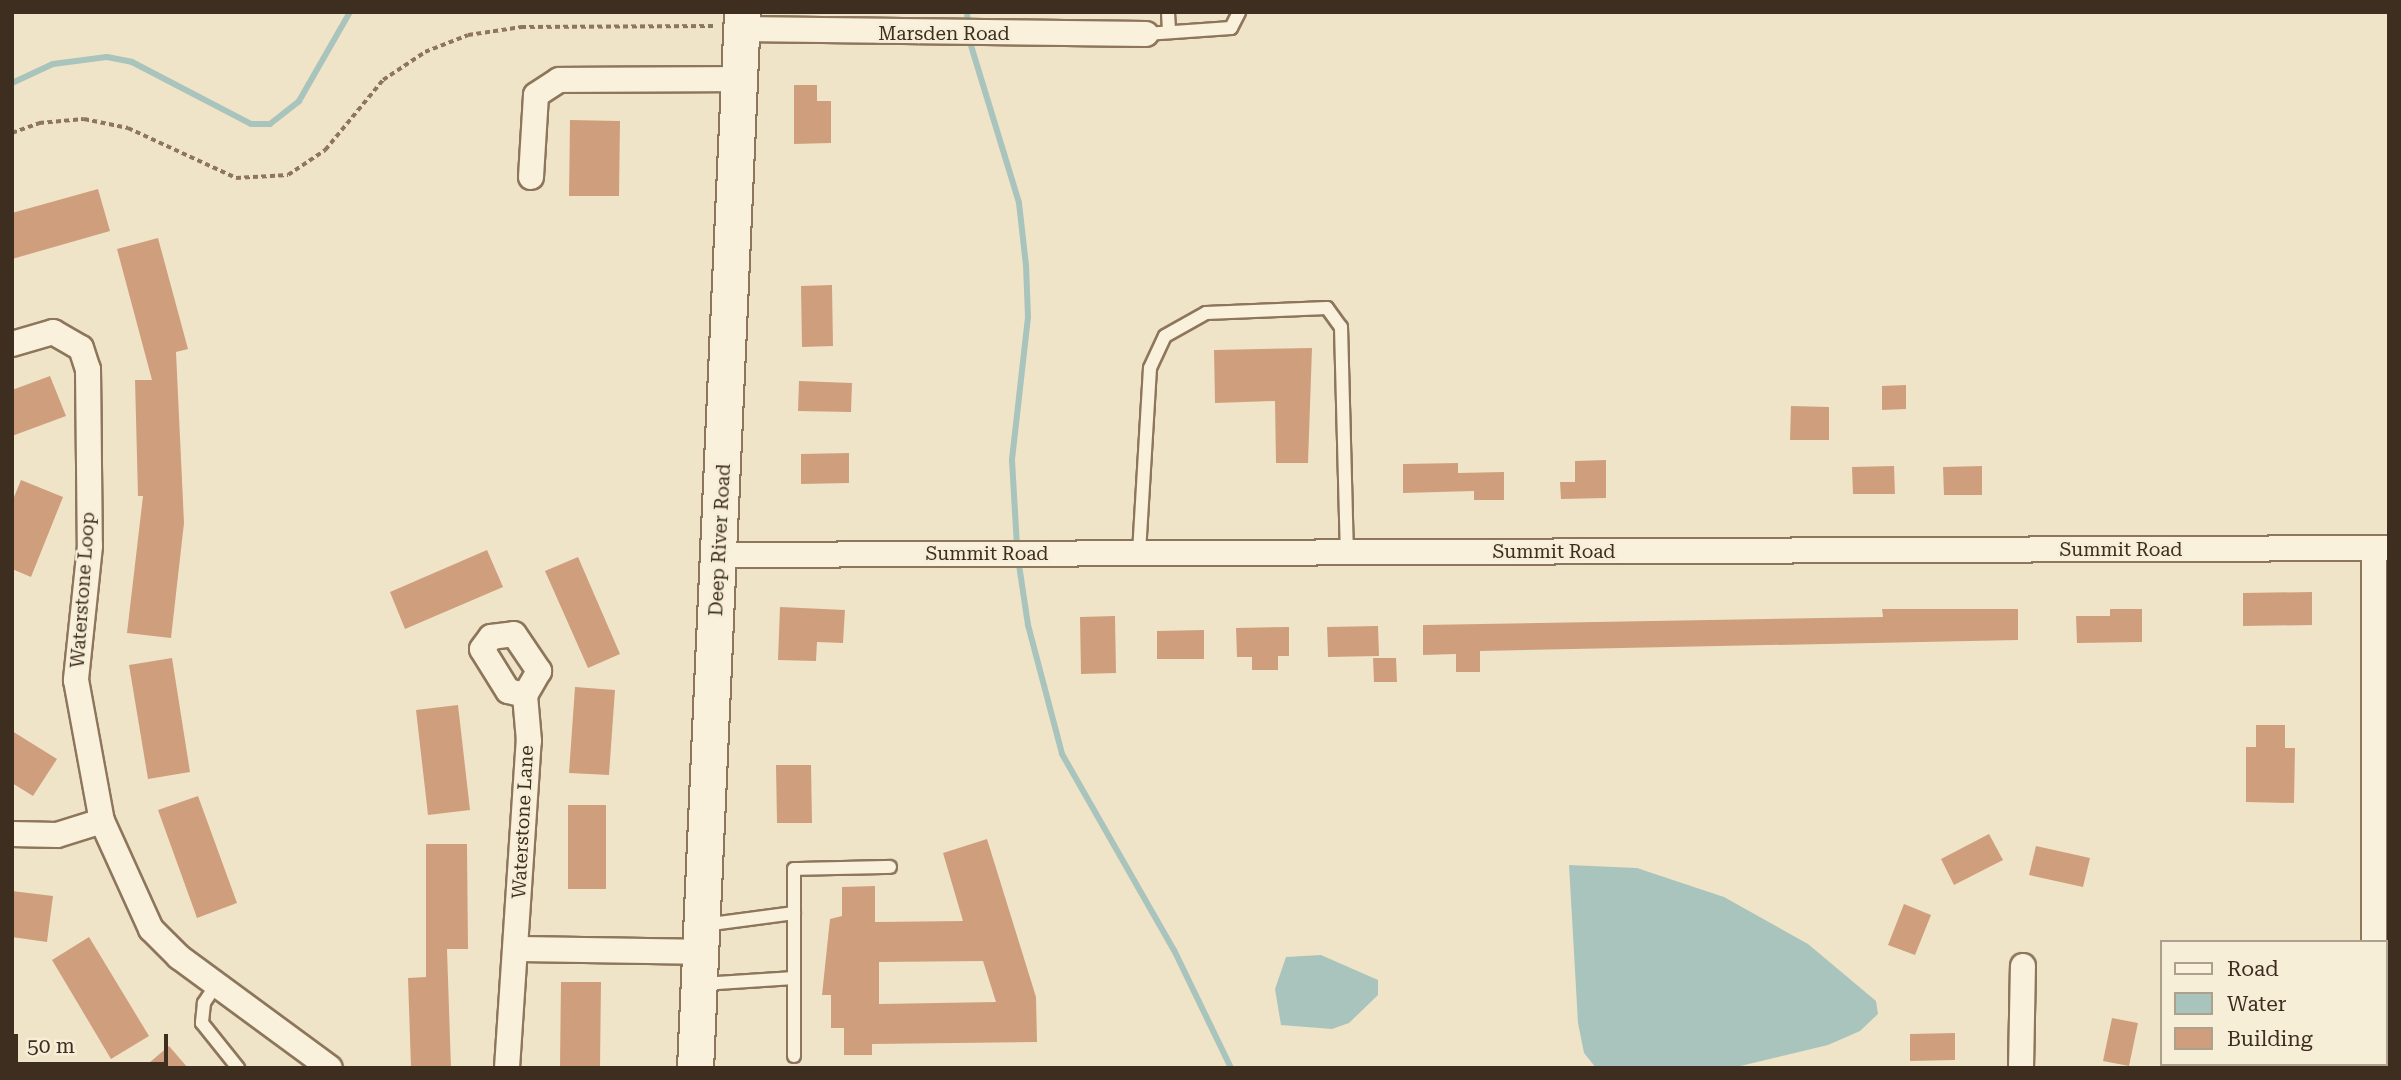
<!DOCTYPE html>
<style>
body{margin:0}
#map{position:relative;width:2401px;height:1080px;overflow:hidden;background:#f0e4c8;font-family:"Roboto Serif",serif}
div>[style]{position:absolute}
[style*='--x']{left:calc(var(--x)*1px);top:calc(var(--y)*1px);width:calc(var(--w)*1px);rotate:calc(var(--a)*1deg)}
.water>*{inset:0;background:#a9c4bc}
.stream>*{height:6px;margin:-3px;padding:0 3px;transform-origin:3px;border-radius:3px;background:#a9c4bc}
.building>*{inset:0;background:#cf9f7d}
.path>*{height:3.5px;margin-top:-1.75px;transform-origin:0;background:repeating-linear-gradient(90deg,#8d765c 0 5px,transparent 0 8.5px)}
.roads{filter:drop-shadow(2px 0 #8d765c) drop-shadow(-2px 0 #8d765c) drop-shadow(0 2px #8d765c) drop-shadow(0 -2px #8d765c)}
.lane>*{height:12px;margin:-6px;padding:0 6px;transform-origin:6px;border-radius:6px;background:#faf1dc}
.street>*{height:24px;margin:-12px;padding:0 12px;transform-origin:12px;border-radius:12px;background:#faf1dc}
.secondary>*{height:35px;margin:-17.5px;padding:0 17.5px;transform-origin:17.5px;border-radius:17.5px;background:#faf1dc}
span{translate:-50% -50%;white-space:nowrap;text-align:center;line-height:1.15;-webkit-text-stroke:5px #f7eed8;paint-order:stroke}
.street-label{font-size:19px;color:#3d2e20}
.frame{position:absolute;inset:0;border:14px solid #3d2e20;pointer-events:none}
.legend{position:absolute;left:2160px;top:940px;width:228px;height:126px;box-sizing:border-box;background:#f7eed8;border:2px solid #ada18e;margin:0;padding:9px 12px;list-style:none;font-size:21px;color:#3d2e20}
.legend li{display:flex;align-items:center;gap:14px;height:35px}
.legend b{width:35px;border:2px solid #ada18e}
.scale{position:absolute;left:14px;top:1034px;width:154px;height:32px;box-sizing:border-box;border:4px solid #3d2e20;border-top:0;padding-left:9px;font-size:21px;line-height:24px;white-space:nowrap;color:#3d2e20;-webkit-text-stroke:5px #f7eed8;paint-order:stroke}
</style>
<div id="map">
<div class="water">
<i style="clip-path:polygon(1569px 865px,1637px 868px,1724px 897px,1808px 944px,1876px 1001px,1878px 1014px,1860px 1031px,1828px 1045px,1732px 1068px,1596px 1068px,1584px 1053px,1578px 1023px)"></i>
<i style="clip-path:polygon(1321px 955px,1378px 980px,1378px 995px,1349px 1023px,1332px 1029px,1281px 1025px,1275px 989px,1286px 957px)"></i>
</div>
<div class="stream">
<i style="--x:967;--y:12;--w:13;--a:86"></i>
<i style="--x:969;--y:39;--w:171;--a:73"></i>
<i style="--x:1019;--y:203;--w:62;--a:83.6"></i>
<i style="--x:1026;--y:265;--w:52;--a:87.8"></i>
<i style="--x:1028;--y:317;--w:144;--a:96.4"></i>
<i style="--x:1012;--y:460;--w:87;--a:86.7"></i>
<i style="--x:12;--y:83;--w:45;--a:-24.9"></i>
<i style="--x:53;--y:64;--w:54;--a:-7.4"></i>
<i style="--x:107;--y:57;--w:25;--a:11"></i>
<i style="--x:132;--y:62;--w:134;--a:27.5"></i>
<i style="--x:251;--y:124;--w:19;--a:0"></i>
<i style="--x:270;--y:124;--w:37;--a:-38"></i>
<i style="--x:299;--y:101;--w:103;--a:-60.2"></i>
<i style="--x:1018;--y:558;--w:68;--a:81.5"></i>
<i style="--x:1028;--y:625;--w:133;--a:75.2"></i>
<i style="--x:1062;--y:754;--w:226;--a:60.3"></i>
<i style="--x:1174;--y:950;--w:131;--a:64.2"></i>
</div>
<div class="building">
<i style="clip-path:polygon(794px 85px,817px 85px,817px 101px,831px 101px,831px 143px,794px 144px)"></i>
<i style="clip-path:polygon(570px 120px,620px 121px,619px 196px,569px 196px)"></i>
<i style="clip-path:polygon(98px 189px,110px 231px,12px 259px,12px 213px)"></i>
<i style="clip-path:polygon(158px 238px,188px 349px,176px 352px,184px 523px,171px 638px,127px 633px,143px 496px,138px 496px,135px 380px,152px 380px,117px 249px)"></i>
<i style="clip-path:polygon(832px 285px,833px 346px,802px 347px,801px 286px)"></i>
<i style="clip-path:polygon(1312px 348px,1308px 463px,1276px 463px,1275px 401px,1215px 403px,1214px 350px)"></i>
<i style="clip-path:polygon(50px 376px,66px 416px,12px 436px,12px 390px)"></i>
<i style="clip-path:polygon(799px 381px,852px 383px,851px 412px,798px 411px)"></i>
<i style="clip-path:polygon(1906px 385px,1906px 409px,1882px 410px,1882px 386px)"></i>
<i style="clip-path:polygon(1791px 406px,1829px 407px,1829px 440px,1790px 440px)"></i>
<i style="clip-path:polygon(849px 453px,849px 483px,801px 484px,801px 454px)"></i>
<i style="clip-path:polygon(1606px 460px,1606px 498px,1561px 499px,1560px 482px,1575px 482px,1575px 461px)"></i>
<i style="clip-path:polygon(1458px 463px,1458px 473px,1504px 472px,1504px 500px,1474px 500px,1474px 491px,1403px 493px,1403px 464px)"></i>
<i style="clip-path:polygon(1894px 466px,1895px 494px,1853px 494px,1852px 467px)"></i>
<i style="clip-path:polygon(1982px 466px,1982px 495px,1944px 495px,1943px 467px)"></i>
<i style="clip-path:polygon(21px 480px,63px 497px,31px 577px,12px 569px,12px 502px)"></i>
<i style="clip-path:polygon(487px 550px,503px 587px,405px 629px,390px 592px)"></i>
<i style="clip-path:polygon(578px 557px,620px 654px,588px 668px,545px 571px)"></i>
<i style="clip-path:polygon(2312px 592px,2312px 625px,2243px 626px,2243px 593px)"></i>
<i style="clip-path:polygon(780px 607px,845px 610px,843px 643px,817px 642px,816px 661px,778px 660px)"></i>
<i style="clip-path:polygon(1882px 609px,2018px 609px,2018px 640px,1480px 651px,1480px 672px,1456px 672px,1456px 654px,1423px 655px,1423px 625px,1883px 617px)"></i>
<i style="clip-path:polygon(2110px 609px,2142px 609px,2142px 642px,2077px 643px,2076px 616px,2110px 616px)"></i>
<i style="clip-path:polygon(1115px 616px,1116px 673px,1081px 674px,1080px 617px)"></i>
<i style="clip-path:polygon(1378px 626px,1379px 656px,1328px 657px,1327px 627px)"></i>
<i style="clip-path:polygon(1289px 627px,1289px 656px,1278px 656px,1278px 670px,1252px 670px,1252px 657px,1237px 657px,1236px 628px)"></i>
<i style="clip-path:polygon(1204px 630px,1204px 659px,1157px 659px,1157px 631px)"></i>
<i style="clip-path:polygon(172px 658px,190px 772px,148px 779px,129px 665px)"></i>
<i style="clip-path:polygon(1373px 658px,1396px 658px,1397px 682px,1374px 682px)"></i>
<i style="clip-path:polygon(575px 687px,615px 690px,609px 775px,569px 773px)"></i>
<i style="clip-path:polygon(458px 705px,470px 810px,428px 815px,416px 710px)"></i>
<i style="clip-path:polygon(2256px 725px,2285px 725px,2285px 748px,2295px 748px,2294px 803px,2246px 802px,2246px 747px,2256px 747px)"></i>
<i style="clip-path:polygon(12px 731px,57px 759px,33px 796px,12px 783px)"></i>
<i style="clip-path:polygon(776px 765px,811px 765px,812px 823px,777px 823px)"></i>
<i style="clip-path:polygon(198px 796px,237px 903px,197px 918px,158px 810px)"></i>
<i style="clip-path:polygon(568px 805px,606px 805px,606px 889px,568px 889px)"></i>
<i style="clip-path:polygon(1989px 834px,2003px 860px,1954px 885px,1941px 859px)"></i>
<i style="clip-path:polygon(evenodd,987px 839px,1036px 997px,1037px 1042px,872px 1044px,872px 1055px,844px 1055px,844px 1028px,831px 1028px,831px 995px,822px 995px,830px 919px,842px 916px,842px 887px,875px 886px,875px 922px,963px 921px,943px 853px,987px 839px,983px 961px,996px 1002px,879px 1004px,879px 962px,983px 961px)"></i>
<i style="clip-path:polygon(426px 844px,467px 844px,468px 949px,447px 949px,451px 1068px,411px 1068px,408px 978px,426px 977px)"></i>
<i style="clip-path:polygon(2036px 846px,2090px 858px,2083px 887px,2029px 875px)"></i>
<i style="clip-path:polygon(12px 891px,53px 896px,47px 942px,12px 937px)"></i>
<i style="clip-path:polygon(1904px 904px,1931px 915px,1915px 955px,1888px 945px)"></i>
<i style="clip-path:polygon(89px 937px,149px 1036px,111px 1059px,52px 960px)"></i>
<i style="clip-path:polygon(561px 982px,601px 982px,600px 1067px,560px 1066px)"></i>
<i style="clip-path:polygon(2112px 1018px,2138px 1023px,2129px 1066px,2103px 1061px)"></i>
<i style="clip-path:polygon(1955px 1033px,1955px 1060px,1910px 1061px,1910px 1034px)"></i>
<i style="clip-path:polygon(169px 1046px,188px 1068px,143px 1068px)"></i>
</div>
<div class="path">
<i style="--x:12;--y:133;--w:29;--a:-20"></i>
<i style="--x:39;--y:123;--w:45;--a:-5.1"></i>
<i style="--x:84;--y:119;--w:45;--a:11.6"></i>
<i style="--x:128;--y:128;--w:119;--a:24.8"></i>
<i style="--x:236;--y:178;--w:52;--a:-3.3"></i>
<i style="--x:288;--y:175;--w:45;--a:-34"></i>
<i style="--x:325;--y:150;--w:91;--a:-50.4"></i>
<i style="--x:383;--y:80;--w:50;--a:-33.7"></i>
<i style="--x:425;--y:52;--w:46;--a:-21.6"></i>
<i style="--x:468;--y:35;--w:54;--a:-8.6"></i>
<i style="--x:521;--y:27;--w:195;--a:-0.3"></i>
</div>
<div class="roads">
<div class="lane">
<i style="--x:1168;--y:12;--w:20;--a:87"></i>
<i style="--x:1146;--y:34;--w:85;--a:-4"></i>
<i style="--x:1231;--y:28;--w:18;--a:-63"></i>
<i style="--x:1139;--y:553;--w:185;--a:-86.6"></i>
<i style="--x:1150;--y:368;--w:35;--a:-65"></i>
<i style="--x:1165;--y:336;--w:47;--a:-29.3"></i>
<i style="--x:1206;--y:313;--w:121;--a:-2.4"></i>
<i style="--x:1327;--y:308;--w:24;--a:54"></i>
<i style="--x:1341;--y:327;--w:226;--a:88.5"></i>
<i style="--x:704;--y:925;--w:91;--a:-7.6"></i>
<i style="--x:794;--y:978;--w:109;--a:-90"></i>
<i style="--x:794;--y:869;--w:96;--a:-1.2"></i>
<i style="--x:702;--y:984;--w:92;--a:-3.7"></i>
<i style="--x:794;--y:978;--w:78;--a:90"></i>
<i style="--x:216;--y:985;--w:22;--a:124"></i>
<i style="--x:204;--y:1003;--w:20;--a:96"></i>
<i style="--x:202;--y:1023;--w:58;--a:51.3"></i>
</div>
<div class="street">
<i style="--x:741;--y:29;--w:405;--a:0.7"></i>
<i style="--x:531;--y:177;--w:82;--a:-86.5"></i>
<i style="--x:536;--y:95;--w:27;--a:-33"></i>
<i style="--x:559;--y:80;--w:181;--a:-0.3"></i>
<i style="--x:12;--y:344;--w:43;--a:-16.3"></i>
<i style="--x:53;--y:332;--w:32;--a:30"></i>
<i style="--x:81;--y:348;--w:22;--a:72"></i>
<i style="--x:88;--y:369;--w:177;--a:89.4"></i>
<i style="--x:90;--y:546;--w:135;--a:96"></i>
<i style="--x:76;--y:680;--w:143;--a:79.6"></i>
<i style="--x:102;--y:821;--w:47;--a:162.7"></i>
<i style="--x:57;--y:835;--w:45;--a:-178.7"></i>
<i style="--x:2374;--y:549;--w:393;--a:90"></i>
<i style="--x:720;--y:555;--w:1669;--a:-0.24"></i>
<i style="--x:514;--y:634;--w:45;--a:56"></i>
<i style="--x:539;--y:671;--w:28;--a:120"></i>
<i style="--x:525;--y:695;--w:17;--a:-167"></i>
<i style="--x:508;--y:691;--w:49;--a:-121.8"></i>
<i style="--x:482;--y:649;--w:15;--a:-53"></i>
<i style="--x:491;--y:637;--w:23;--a:-7"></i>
<i style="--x:102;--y:821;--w:119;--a:65.6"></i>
<i style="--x:151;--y:929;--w:40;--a:45"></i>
<i style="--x:179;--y:957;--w:187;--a:36.3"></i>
<i style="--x:516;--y:949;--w:183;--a:0.9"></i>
<i style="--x:2374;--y:1064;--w:4;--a:90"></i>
<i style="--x:507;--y:1068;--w:328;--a:-86.2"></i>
<i style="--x:529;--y:741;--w:46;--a:-95"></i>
<i style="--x:2021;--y:1068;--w:102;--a:-88.9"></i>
</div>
<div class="secondary">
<i style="--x:695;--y:1068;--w:1057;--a:-87.45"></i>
</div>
</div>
<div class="street-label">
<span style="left:944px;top:34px">Marsden Road</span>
<span style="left:720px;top:540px;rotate:-87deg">Deep River Road</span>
<span style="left:2121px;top:550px">Summit Road</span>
<span style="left:1554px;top:552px">Summit Road</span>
<span style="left:987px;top:554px">Summit Road</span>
<span style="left:83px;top:590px;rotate:-86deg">Waterstone Loop</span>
<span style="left:523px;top:822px;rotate:-87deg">Waterstone Lane</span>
</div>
<div class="frame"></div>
<ul class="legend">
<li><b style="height:9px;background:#faf1dc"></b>Road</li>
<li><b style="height:19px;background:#a9c4bc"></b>Water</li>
<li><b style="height:19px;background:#cf9f7d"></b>Building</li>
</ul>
<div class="scale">50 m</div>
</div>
